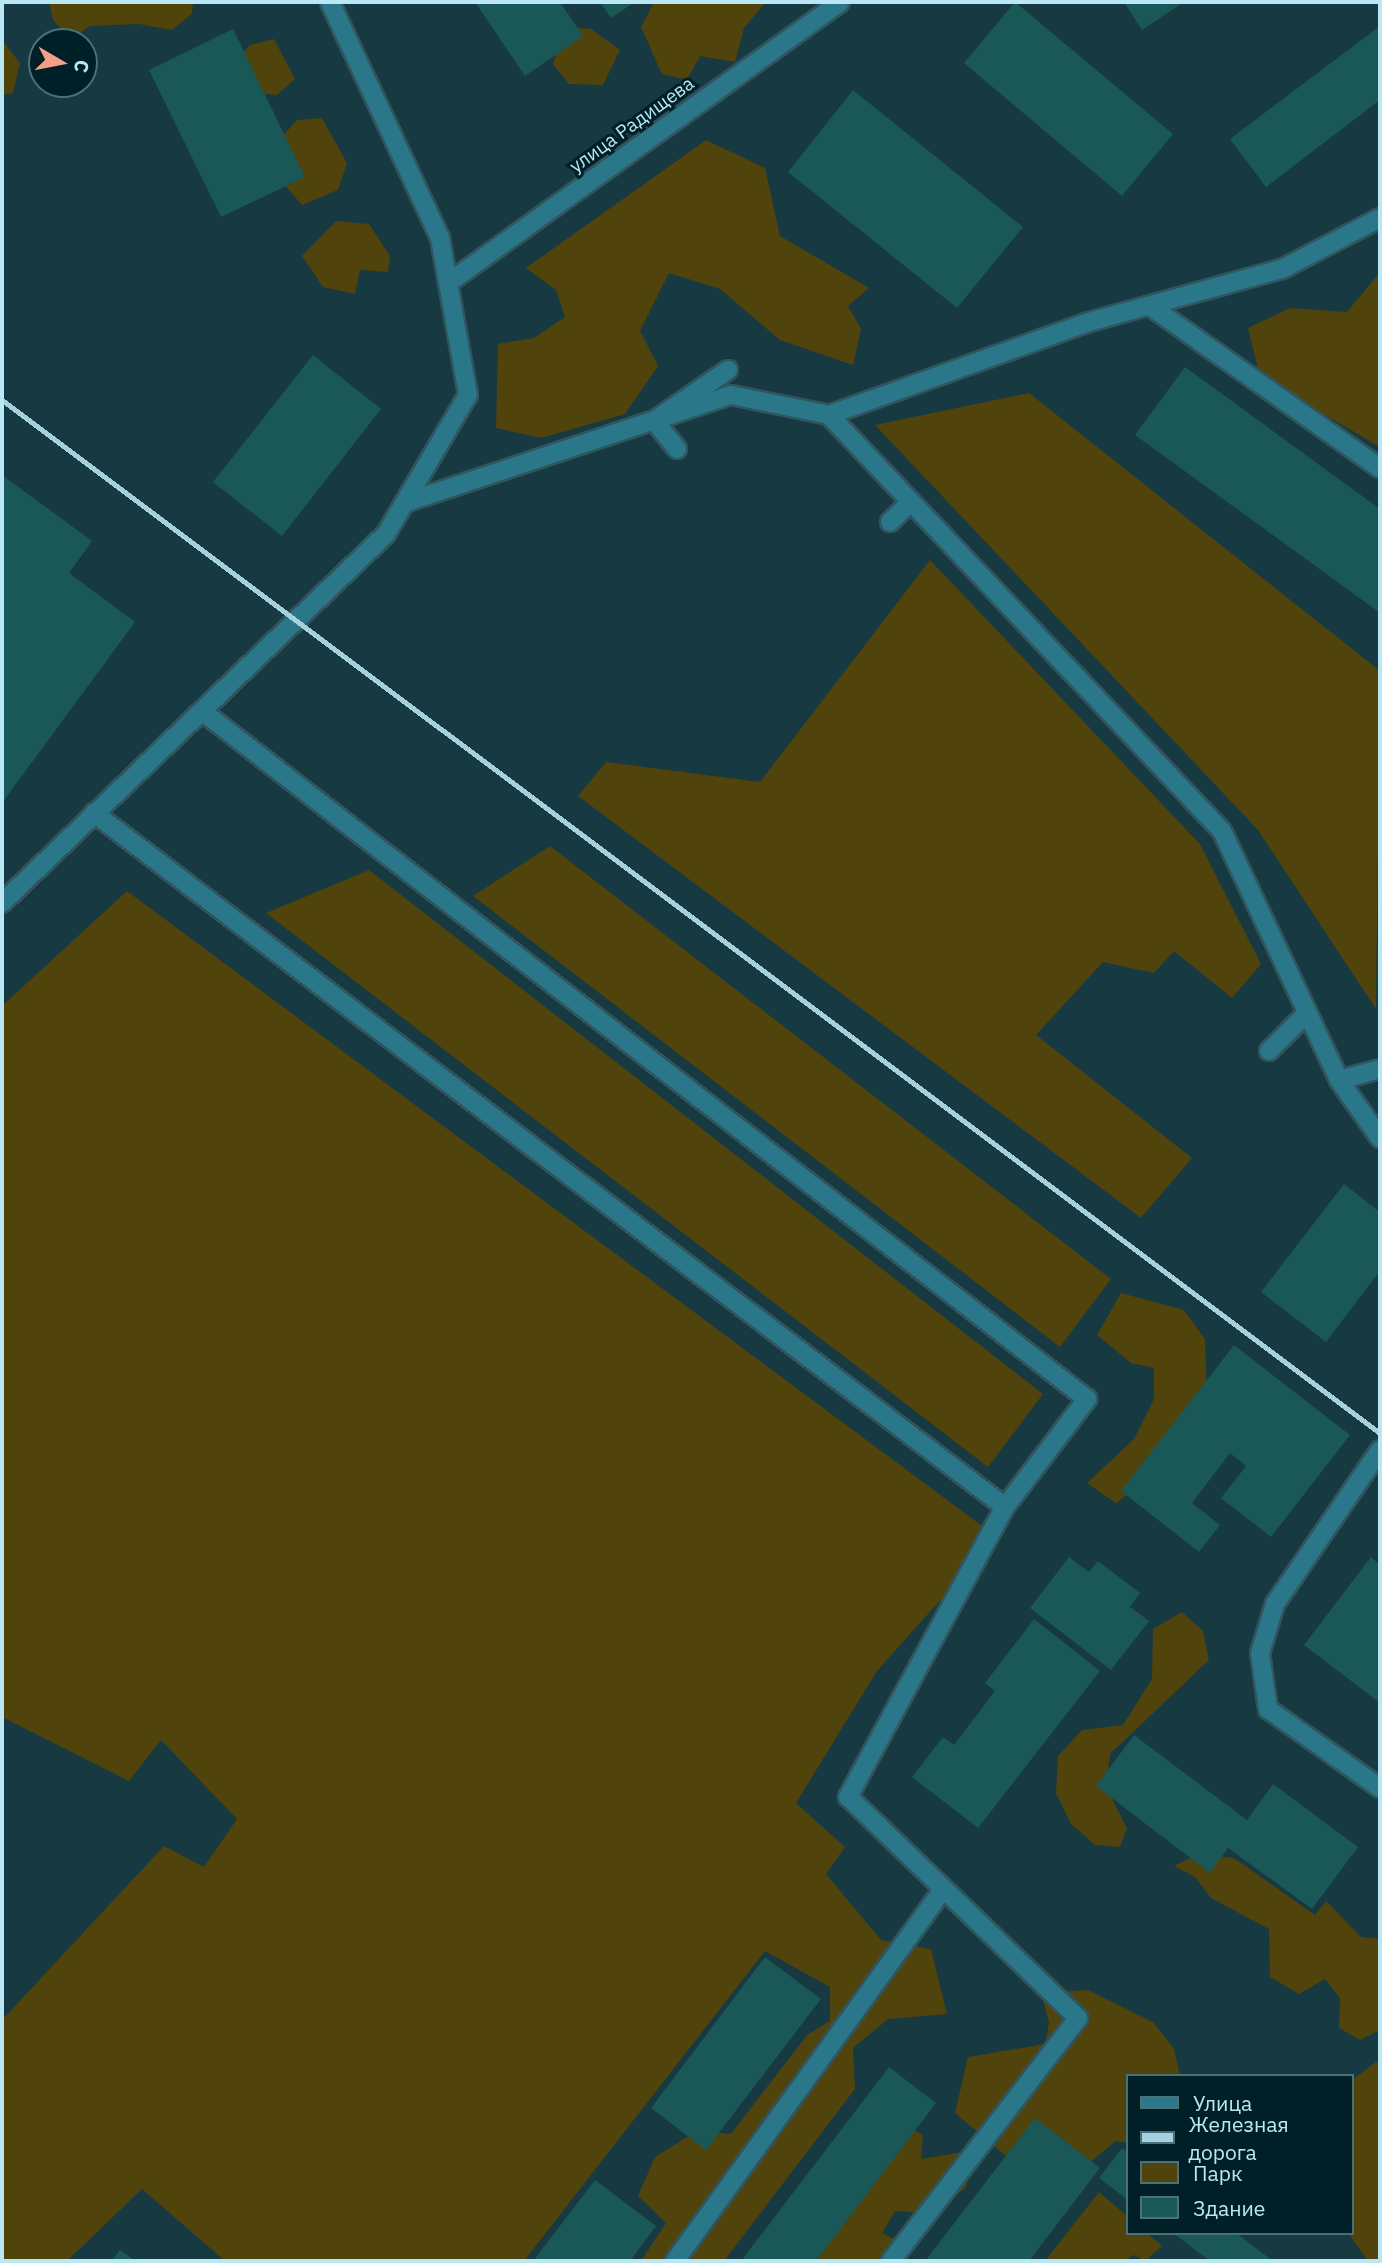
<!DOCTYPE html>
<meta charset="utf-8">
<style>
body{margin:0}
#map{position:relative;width:1382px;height:2263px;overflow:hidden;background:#173941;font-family:"IBM Plex Sans",sans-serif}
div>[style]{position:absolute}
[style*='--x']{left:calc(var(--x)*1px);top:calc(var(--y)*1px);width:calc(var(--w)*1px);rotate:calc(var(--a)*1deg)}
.green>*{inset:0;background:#50430c}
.building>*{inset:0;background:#195857}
.roads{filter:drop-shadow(2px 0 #31555e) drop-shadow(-2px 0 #31555e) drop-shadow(0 2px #31555e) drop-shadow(0 -2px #31555e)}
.lane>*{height:18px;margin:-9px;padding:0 9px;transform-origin:9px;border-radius:9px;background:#297788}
.street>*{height:18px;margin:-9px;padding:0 9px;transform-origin:9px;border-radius:9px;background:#297788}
.rail>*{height:5px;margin:-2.5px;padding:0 2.5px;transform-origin:2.5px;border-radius:2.5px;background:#a4d1dd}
span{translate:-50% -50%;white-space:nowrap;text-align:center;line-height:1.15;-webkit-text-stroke:6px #002027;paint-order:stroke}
.street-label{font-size:19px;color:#b9e8f4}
.frame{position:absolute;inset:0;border:4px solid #b9e8f4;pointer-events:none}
.legend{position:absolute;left:1126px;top:2074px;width:228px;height:161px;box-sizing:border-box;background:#002027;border:2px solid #4a7079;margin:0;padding:9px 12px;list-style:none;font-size:21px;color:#b9e8f4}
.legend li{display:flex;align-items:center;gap:14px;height:35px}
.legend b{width:35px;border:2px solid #4a7079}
.north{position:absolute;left:28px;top:28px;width:70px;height:70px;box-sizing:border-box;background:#002027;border:2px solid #4a7079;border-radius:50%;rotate:100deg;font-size:19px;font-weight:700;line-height:28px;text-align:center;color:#b9e8f4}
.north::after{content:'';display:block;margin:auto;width:24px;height:32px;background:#f49e88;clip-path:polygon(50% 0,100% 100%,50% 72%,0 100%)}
</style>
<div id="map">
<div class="green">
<i style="clip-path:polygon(49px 2px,193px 2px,192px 14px,172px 30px,139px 24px,90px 26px,71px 39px,53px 20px)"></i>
<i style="clip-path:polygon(654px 2px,766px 2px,744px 28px,735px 62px,700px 56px,687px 80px,662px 74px,641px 27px)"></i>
<i style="clip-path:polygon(564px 27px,591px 29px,620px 50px,603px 85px,569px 84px,553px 64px)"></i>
<i style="clip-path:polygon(274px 39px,295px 79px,277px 95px,247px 92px,233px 63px,250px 45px)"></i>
<i style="clip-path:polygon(2px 40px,20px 63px,13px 93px,2px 95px)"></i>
<i style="clip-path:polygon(322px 118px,347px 163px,338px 190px,302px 205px,276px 175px,269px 151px,297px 120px)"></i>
<i style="clip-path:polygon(706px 140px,765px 168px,780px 236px,869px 288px,848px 306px,861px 329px,853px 365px,780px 340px,720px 289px,669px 273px,640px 331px,658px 366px,625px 414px,541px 438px,496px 428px,498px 344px,534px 338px,565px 317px,556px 290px,526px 268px)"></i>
<i style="clip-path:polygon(336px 221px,369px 224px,390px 256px,388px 272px,360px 270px,355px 294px,323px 287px,302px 256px)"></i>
<i style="clip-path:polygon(1380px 272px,1380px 447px,1260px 377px,1248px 328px,1290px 308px,1347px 312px)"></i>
<i style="clip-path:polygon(1029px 393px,1380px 671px,1376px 1009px,1258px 830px,875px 425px)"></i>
<i style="clip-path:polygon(930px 560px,1200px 844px,1261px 964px,1232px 998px,1174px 951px,1154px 973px,1103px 962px,1036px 1035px,1192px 1158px,1141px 1218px,578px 796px,606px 762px,760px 782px)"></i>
<i style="clip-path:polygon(550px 846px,1111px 1279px,1060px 1347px,473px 896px)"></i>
<i style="clip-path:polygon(369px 870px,1043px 1394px,988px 1467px,266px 913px)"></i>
<i style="clip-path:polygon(127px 891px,997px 1537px,877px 1671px,796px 1803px,845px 1847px,826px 1874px,881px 1940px,931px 1949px,947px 2014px,888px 2019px,853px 2048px,855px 2089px,724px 2261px,641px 2261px,666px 2223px,638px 2196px,655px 2157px,697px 2131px,731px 2134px,807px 2035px,830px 2021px,830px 1987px,765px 1951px,524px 2261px,225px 2261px,142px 2189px,67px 2261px,2px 2261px,2px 2020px,164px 1846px,204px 1867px,237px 1819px,161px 1740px,129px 1781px,2px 1717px,2px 1006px)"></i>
<i style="clip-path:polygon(1121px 1293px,1184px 1310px,1205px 1339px,1207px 1402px,1148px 1479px,1116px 1503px,1087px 1483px,1134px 1439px,1154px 1399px,1154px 1368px,1131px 1363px,1097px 1335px)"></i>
<i style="clip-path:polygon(1182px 1612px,1203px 1631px,1209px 1660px,1110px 1754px,1106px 1786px,1127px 1829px,1120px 1847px,1095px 1845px,1071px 1824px,1056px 1793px,1058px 1756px,1082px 1730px,1123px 1725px,1152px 1679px,1153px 1629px)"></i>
<i style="clip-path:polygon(1199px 1854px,1234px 1858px,1315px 1915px,1326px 1901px,1361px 1937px,1380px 1939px,1380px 2030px,1360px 2040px,1339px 2028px,1340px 1998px,1325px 1979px,1299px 1994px,1270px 1977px,1269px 1929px,1211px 1898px,1195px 1877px,1174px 1866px)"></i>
<i style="clip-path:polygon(1088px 1990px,1153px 2022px,1174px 2049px,1180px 2076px,1128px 2076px,1128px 2143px,1116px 2141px,1084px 2167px,1012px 2161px,955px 2113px,968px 2057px,1045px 2044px,1049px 2023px,1041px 1993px)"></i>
<i style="clip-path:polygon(1380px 2059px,1380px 2261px,1368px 2261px,1348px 2233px,1352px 2080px)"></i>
<i style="clip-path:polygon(903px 2121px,923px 2136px,921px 2159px,963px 2152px,972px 2160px,966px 2188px,928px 2213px,895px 2211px,882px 2233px,905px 2244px,903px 2261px,794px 2261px)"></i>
<i style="clip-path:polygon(1099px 2192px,1128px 2217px,1128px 2233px,1147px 2233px,1162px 2246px,1145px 2261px,1134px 2255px,1124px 2261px,1045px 2261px)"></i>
</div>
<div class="building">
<i style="clip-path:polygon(475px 2px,560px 2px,583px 36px,525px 76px)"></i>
<i style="clip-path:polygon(600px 2px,635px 2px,611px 18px)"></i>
<i style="clip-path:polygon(1015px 2px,1173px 134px,1122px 196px,964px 63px)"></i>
<i style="clip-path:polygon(1124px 2px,1184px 2px,1142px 30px)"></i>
<i style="clip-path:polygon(1380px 26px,1380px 100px,1266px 187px,1230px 139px)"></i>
<i style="clip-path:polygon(233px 29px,305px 177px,221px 217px,149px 70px)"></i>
<i style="clip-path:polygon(853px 90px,1023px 227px,957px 308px,788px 172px)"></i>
<i style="clip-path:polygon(313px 355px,381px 409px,282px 536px,213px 482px)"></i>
<i style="clip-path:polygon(1185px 367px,1380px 509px,1380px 613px,1135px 435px)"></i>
<i style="clip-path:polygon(2px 475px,92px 541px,69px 573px,135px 622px,2px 803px)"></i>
<i style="clip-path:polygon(1344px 1184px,1380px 1212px,1380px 1271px,1326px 1342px,1261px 1292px)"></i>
<i style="clip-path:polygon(1234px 1345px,1350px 1435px,1271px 1537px,1221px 1498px,1246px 1466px,1230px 1453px,1192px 1503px,1220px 1525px,1199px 1552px,1121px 1491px)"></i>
<i style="clip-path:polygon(1069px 1557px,1089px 1572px,1098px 1561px,1140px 1593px,1130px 1607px,1149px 1621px,1111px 1670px,1030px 1608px)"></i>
<i style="clip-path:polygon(1371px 1557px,1380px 1565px,1380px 1703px,1304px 1645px)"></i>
<i style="clip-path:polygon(1034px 1619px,1100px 1671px,978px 1828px,912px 1777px,943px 1737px,954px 1745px,995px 1691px,985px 1683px)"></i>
<i style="clip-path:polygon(1134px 1735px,1247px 1820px,1273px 1784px,1358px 1847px,1312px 1909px,1228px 1848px,1210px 1873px,1096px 1786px)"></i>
<i style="clip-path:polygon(765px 1957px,821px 1999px,706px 2150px,651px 2108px)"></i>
<i style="clip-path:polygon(889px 2067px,936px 2103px,816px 2261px,741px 2261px)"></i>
<i style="clip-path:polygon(1035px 2118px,1100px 2168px,1029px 2261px,925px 2261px)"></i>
<i style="clip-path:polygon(1122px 2148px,1128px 2153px,1128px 2200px,1099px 2178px)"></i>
<i style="clip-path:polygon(595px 2180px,656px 2226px,630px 2261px,533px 2261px)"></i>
<i style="clip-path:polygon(1173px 2233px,1236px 2233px,1273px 2261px,1210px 2261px)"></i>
<i style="clip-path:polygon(120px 2250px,136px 2261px,112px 2261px)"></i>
</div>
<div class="roads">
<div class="lane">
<i style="--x:1150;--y:306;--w:281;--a:35.2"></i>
<i style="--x:829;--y:415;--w:572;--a:46.63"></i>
<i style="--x:1222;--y:831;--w:275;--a:64.8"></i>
<i style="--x:1339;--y:1080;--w:71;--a:54.7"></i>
<i style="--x:677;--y:449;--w:36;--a:-129"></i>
<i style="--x:654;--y:421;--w:90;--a:-34.6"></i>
<i style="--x:404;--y:503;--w:344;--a:-18.3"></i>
<i style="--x:731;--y:395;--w:100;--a:11.5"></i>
<i style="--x:829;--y:415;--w:276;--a:-19.7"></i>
<i style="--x:1089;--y:322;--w:200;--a:-15.4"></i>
<i style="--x:1282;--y:269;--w:110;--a:-27.5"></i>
<i style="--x:890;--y:522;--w:29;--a:-44"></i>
<i style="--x:94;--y:813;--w:1145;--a:37.3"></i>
<i style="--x:1005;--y:1507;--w:136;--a:-52.8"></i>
<i style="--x:1087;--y:1399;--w:1121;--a:-142.14"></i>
<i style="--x:1269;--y:1051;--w:54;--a:-45"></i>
<i style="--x:1339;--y:1080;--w:42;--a:-15"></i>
<i style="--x:1380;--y:1450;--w:186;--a:124.3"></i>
<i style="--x:1275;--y:1604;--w:51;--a:107"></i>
<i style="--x:1260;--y:1653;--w:57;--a:81.9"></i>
<i style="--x:1268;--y:1709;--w:137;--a:35.2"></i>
<i style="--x:675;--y:2261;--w:458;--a:-54.2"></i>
<i style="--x:891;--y:2261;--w:307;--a:-52.4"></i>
<i style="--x:1078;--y:2018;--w:319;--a:-136.1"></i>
<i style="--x:848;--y:1797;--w:330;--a:-61.6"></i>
</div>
<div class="street">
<i style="--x:448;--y:283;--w:482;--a:-35.6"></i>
<i style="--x:2;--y:903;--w:533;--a:-43.86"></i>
<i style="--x:386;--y:534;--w:161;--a:-59.5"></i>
<i style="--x:468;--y:395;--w:159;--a:-100.1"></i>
<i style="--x:440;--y:238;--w:260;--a:-115"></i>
</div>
</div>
<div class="rail">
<i style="--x:2;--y:400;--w:1722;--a:36.86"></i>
</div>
<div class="street-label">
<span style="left:632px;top:125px;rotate:-36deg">улица Радищева</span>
</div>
<div class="frame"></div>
<ul class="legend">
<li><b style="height:9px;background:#297788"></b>Улица</li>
<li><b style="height:9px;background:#a4d1dd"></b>Железная дорога</li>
<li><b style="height:19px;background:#50430c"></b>Парк</li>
<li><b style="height:19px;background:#195857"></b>Здание</li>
</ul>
<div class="north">С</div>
</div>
